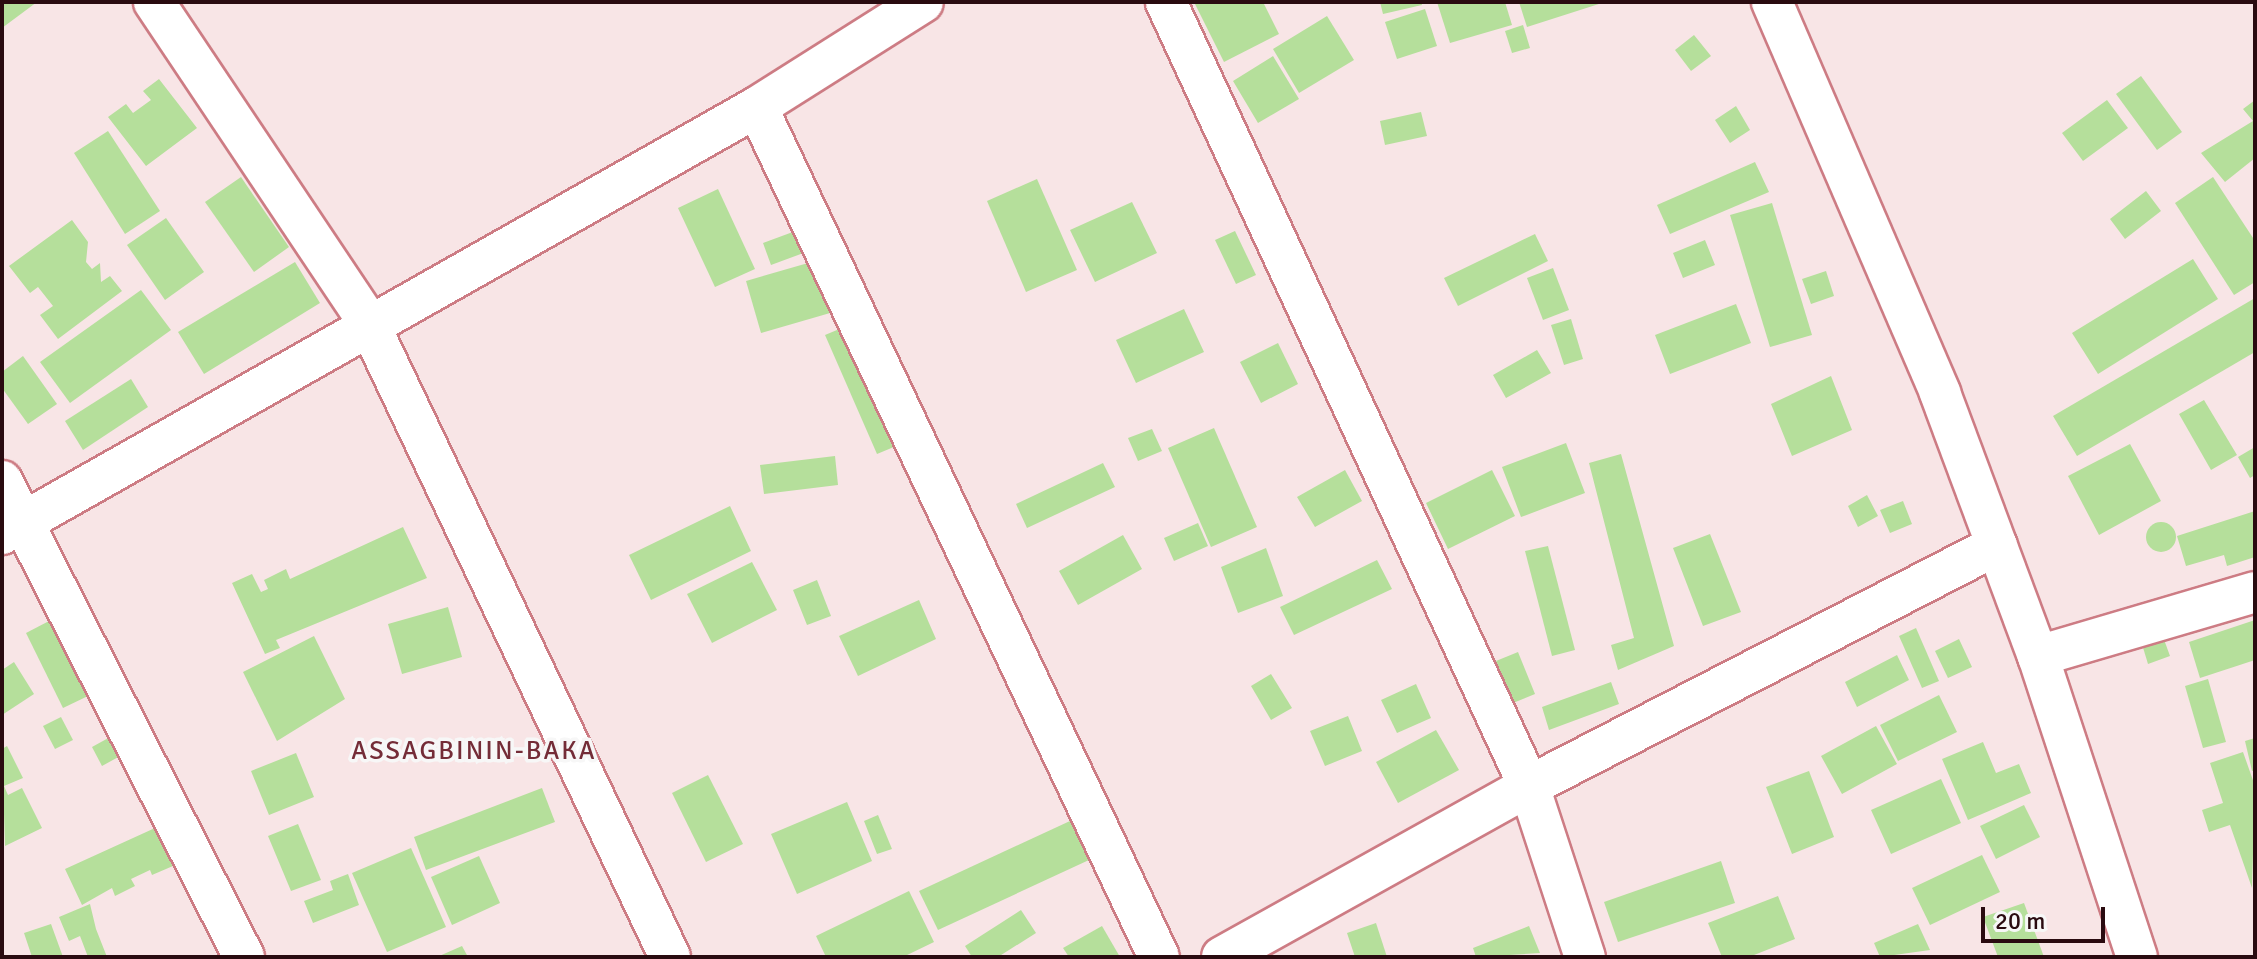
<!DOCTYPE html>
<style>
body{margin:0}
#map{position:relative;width:2257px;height:959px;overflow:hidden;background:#f8e5e6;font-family:Signika,sans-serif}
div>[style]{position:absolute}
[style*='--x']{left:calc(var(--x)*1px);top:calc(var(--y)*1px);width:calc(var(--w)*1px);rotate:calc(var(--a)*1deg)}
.building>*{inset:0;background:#b5df9b}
.round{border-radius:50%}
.roads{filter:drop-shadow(2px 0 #cd7c84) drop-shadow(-2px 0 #cd7c84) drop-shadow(0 2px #cd7c84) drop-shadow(0 -2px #cd7c84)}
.minor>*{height:40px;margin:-20px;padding:0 20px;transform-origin:20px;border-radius:20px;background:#fff}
span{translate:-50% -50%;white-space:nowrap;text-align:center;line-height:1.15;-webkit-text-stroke:7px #f7f7f7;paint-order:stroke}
.quarter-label{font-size:26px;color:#742c37;letter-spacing:2px}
.frame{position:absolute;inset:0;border:4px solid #2a0b10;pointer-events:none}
.scale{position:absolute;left:1981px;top:907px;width:124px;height:36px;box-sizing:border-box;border:4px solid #2a0b10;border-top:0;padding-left:10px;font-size:24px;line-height:28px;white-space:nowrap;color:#2a0b10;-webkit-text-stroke:6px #f7f7f7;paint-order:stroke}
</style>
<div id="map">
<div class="building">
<i style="clip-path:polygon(2px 2px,37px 2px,2px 28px)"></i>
<i style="clip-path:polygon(1194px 2px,1263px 2px,1279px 34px,1224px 62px)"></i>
<i style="clip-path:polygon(1380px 2px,1421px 2px,1422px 5px,1383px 14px)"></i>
<i style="clip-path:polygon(1437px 2px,1505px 2px,1512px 25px,1450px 43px)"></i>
<i style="clip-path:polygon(1519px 2px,1602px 2px,1602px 3px,1527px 27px)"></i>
<i style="clip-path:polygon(1425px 9px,1437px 46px,1397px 59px,1385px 22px)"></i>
<i style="clip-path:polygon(1327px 16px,1354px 60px,1299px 93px,1273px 49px)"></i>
<i style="clip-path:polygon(1523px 25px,1530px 48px,1512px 53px,1505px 31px)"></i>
<i style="clip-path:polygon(1694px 35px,1711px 56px,1691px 71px,1675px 50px)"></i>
<i style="clip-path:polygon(1273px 56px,1299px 99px,1258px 123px,1233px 81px)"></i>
<i style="clip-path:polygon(2141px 76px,2182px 132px,2157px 150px,2116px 94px)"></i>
<i style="clip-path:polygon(159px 79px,197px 128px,146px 166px,108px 117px,126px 104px,133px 113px,151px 100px,143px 91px)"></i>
<i style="clip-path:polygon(2107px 100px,2128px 128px,2083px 161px,2062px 133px)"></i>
<i style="clip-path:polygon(2255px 100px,2255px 158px,2225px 182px,2201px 153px,2253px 121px,2243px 109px)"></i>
<i style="clip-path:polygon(1736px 106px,1750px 130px,1730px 143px,1715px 120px)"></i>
<i style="clip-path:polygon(1421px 112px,1427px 136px,1385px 145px,1380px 121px)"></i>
<i style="clip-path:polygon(108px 131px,160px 211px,125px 234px,74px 153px)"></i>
<i style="clip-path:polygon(1755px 162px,1769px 192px,1670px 234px,1657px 205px)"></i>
<i style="clip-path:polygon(241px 177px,289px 247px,254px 272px,205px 202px)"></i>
<i style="clip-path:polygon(2213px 177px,2255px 241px,2255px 282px,2234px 295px,2175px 203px)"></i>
<i style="clip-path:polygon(1037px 179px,1077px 270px,1026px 292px,987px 201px)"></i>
<i style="clip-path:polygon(718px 189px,755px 269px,715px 287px,678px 208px)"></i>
<i style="clip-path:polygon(2146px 191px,2161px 211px,2125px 239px,2110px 219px)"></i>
<i style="clip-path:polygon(1132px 202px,1157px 253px,1095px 282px,1070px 230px)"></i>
<i style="clip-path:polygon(1772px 203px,1812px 335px,1770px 347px,1730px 215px)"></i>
<i style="clip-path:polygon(166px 218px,204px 272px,165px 300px,127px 245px)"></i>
<i style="clip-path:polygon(72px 220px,88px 242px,86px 262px,92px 269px,100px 263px,101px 282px,110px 276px,122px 291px,58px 339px,40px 315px,53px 306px,38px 287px,30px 293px,9px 266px)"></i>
<i style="clip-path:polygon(809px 226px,817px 248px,771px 265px,763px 243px)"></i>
<i style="clip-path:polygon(1235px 231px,1256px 275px,1236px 284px,1215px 240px)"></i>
<i style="clip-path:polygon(1535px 234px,1548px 261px,1458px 306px,1444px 278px)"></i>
<i style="clip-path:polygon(1705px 240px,1715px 265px,1683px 278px,1673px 253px)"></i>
<i style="clip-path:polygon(822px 259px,837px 311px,761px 333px,746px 281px)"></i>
<i style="clip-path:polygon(2193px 259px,2218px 299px,2098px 374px,2072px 333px)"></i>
<i style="clip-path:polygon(295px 262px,320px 303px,204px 374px,178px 332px)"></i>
<i style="clip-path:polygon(1553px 268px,1569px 310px,1543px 320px,1527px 278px)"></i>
<i style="clip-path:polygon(1826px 271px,1834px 296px,1811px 304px,1802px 279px)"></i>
<i style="clip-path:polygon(141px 290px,171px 330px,70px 403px,40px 362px)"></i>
<i style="clip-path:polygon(2255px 298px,2255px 352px,2077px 456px,2053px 416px)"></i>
<i style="clip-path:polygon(1736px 304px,1751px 343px,1670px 374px,1655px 335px)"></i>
<i style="clip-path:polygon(1184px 309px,1204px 352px,1136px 383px,1116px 340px)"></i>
<i style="clip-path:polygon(1571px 319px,1583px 359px,1564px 365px,1551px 325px)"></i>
<i style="clip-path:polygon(849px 325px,901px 444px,877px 454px,825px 335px)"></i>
<i style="clip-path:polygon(1278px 343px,1298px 384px,1261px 403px,1240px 362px)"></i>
<i style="clip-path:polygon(1537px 350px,1551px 373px,1506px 398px,1493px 375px)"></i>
<i style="clip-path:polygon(23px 356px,57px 404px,28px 424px,2px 388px,2px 372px)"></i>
<i style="clip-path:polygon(1831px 376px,1852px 430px,1792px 456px,1771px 404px)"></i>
<i style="clip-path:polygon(131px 379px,148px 407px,83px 450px,65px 421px)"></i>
<i style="clip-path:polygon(2204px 400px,2237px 455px,2211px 470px,2179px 414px)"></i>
<i style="clip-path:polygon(1214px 428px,1257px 527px,1211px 547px,1168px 448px)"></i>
<i style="clip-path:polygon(1152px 429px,1162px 451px,1138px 461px,1128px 438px)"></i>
<i style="clip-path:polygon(1566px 443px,1585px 493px,1521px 517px,1502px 467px)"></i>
<i style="clip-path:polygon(2130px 444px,2161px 501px,2099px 535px,2068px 476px)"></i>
<i style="clip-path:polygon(2255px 447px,2255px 475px,2250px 478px,2238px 457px)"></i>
<i style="clip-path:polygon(1621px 454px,1674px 646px,1618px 670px,1611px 645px,1634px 638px,1589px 463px)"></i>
<i style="clip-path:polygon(835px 456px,838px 485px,764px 494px,760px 465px)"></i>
<i style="clip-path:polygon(1103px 463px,1115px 487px,1027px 528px,1016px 504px)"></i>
<i style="clip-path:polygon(1345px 470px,1362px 501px,1315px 527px,1297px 497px)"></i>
<i style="clip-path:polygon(1492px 470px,1515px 516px,1448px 549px,1426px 503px)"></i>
<i style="clip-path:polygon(1867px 495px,1878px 516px,1858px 527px,1848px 506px)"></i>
<i style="clip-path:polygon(1903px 501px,1912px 524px,1890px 533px,1880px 510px)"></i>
<i style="clip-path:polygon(730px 506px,751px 551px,651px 600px,629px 555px)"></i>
<i style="clip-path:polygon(2255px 511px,2255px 557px,2227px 566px,2224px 555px,2186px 566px,2177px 536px)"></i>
<i class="round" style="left:2146px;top:522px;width:30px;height:30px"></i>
<i style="clip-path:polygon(1198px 523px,1208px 546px,1174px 561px,1164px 538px)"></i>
<i style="clip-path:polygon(403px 527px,427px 578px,276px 640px,280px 648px,265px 654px,232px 583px,252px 574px,261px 592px,268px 589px,264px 580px,286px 569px,290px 579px)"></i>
<i style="clip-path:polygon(1710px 534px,1741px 612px,1703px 626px,1673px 548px)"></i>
<i style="clip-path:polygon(1123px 535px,1142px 569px,1078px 605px,1059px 571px)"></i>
<i style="clip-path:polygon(1548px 546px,1575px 650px,1552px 656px,1525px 551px)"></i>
<i style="clip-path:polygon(1266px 548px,1283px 596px,1238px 613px,1221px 567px)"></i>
<i style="clip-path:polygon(1377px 560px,1392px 589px,1294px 635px,1280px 607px)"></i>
<i style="clip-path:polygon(752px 562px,777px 610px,712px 643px,687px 594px)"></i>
<i style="clip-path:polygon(817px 580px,831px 616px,807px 625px,793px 590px)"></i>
<i style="clip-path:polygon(919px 600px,936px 639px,858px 676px,839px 636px)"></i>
<i style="clip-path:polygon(448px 607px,462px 657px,402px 674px,388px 624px)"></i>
<i style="clip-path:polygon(51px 620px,88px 696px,63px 708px,26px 633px)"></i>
<i style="clip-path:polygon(2255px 620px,2255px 660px,2200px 678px,2189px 642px)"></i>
<i style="clip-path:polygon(1916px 628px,1939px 681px,1922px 688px,1899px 636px)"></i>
<i style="clip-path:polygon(2162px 634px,2170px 656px,2148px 664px,2141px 641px)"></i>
<i style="clip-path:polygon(314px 636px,345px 699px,277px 741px,243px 672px)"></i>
<i style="clip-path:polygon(1959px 639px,1972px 667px,1948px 678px,1935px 651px)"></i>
<i style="clip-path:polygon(1518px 652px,1535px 694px,1513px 703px,1496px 661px)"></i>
<i style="clip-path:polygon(1897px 655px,1909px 680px,1857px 707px,1845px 682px)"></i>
<i style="clip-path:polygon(14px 662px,34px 694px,2px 715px,2px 670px)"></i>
<i style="clip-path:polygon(1271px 674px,1292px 708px,1271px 720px,1251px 686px)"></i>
<i style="clip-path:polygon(2208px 679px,2226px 742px,2203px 748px,2185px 686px)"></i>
<i style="clip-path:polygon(1611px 682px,1619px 704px,1549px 730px,1542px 707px)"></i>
<i style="clip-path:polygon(1416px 684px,1431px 718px,1397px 733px,1381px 700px)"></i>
<i style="clip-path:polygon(1939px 695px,1957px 732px,1898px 761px,1880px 725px)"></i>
<i style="clip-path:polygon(1348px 716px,1362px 751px,1325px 766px,1310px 731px)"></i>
<i style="clip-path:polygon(61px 717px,73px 740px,55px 749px,43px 726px)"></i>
<i style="clip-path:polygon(1876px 726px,1897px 764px,1842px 794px,1821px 756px)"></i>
<i style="clip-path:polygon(1436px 730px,1459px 770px,1398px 803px,1376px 762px)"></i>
<i style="clip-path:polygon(112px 736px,122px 755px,102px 766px,92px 747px)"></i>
<i style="clip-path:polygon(2255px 738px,2255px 770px,2252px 771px,2245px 741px)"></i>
<i style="clip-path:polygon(1983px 742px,1996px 773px,2019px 764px,2031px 793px,1968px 820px,1942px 759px)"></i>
<i style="clip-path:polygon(7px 746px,23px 778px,4px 786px,8px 795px,22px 788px,42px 828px,5px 846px,2px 749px)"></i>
<i style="clip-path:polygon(2243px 752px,2255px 786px,2252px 888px,2230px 825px,2209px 832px,2202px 810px,2223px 803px,2210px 763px)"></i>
<i style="clip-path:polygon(296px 753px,314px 797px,269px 815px,251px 771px)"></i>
<i style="clip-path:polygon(1809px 771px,1834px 837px,1792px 854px,1766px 787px)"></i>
<i style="clip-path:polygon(708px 775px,743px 844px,706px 862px,672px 793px)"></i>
<i style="clip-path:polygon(1941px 779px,1961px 823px,1891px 854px,1871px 810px)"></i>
<i style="clip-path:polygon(542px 788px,555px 822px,426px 870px,414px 837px)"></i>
<i style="clip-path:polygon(847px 802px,872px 861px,797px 894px,771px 834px)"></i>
<i style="clip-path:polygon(2024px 805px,2040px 837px,1996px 859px,1980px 826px)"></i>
<i style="clip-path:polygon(878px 815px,892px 849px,877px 854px,864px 821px)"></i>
<i style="clip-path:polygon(1070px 821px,1089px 860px,938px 930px,919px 891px)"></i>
<i style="clip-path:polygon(298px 824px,321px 880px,291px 891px,268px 836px)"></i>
<i style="clip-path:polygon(155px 828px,173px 866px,152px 875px,150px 870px,131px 879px,135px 886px,115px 896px,112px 888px,82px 905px,65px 869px)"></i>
<i style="clip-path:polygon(411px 848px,446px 927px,387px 952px,352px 873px)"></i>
<i style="clip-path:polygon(1982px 855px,2000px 892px,1930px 925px,1912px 888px)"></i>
<i style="clip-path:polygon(479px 856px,500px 903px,452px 925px,431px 877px)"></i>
<i style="clip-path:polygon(1721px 861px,1735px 903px,1618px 942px,1604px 902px)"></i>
<i style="clip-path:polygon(348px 874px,359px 905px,313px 923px,304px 901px,333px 890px,330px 881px)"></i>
<i style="clip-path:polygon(909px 891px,934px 942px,903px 957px,826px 957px,816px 936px)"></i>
<i style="clip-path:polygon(1778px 896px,1795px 939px,1749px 957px,1722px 957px,1708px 923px)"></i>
<i style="clip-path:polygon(2024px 903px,2044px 957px,1998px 957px,1983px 917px)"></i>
<i style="clip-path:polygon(90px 904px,96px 929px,107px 957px,88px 957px,80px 936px,69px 941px,59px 917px)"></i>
<i style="clip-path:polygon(1021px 910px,1036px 933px,998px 957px,972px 957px,965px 946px)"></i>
<i style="clip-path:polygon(1376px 923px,1387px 957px,1355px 957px,1347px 933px)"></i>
<i style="clip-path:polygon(51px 924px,63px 957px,32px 957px,24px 933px)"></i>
<i style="clip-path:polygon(1918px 924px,1930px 950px,1880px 957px,1874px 943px)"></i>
<i style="clip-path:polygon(1102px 926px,1120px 957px,1069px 957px,1063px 948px)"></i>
<i style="clip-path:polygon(1529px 926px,1540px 953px,1476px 957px,1473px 948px)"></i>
<i style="clip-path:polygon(462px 946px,468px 957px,437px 957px)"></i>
</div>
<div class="roads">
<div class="minor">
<i style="--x:154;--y:2;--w:385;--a:56.2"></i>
<i style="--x:368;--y:322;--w:703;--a:64.56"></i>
<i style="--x:1166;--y:2;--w:864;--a:65.16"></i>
<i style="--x:1529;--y:786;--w:180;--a:71.9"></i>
<i style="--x:1772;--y:2;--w:426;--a:66.7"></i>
<i style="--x:1940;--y:393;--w:281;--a:69.6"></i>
<i style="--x:2038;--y:656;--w:317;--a:71.8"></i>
<i style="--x:757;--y:107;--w:940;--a:64.69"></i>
<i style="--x:2;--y:481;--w:534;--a:63.05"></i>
<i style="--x:2;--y:534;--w:867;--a:-29.49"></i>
<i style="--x:757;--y:107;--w:196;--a:-32.3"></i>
<i style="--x:2038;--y:656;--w:226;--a:-16.4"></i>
<i style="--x:1222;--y:957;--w:351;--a:-29.1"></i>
<i style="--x:1529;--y:786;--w:526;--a:-27.25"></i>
</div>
</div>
<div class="quarter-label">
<span style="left:474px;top:752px">ASSAGBININ-BAKA</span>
</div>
<div class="frame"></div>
<div class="scale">20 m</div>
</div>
